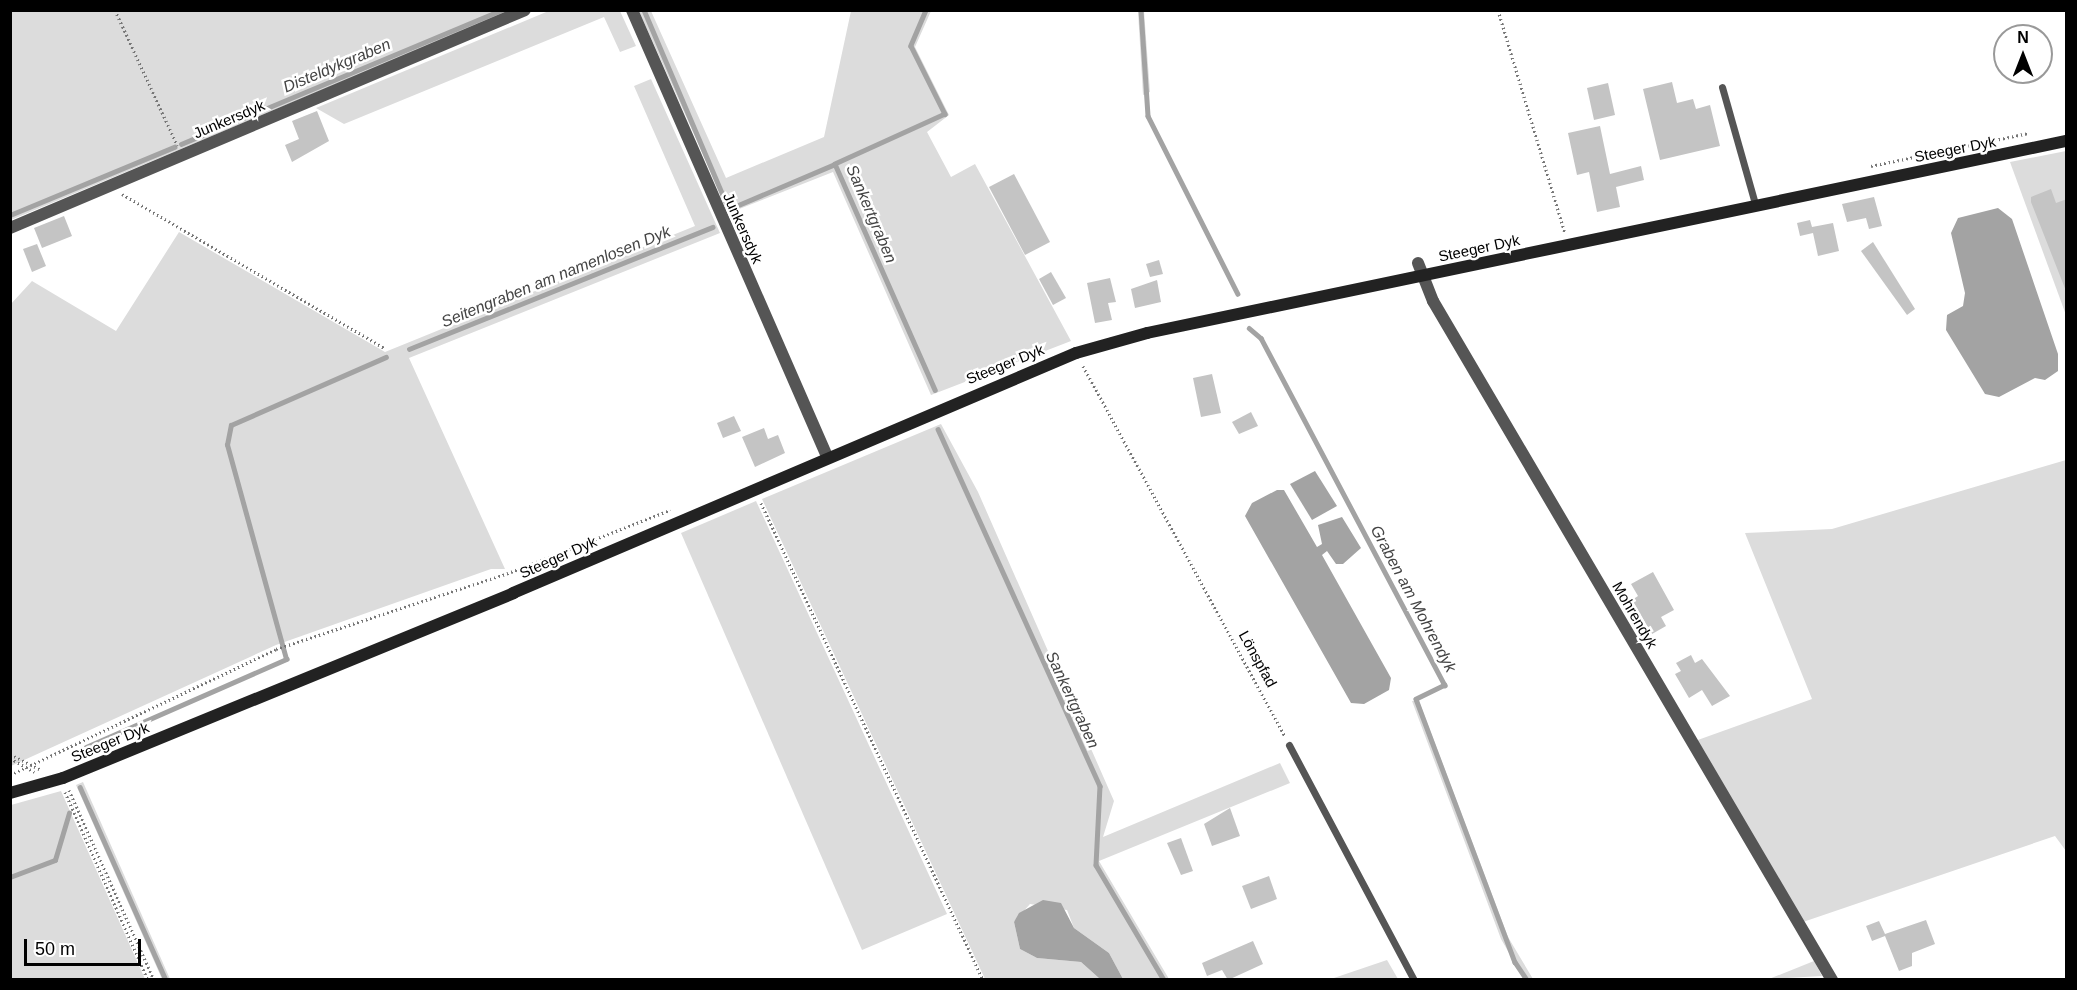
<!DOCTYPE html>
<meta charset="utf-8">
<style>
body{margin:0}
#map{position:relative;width:2077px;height:990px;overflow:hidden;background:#fff;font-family:Arial,sans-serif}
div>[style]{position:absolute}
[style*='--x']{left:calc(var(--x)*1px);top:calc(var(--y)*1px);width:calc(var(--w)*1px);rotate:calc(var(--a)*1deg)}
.green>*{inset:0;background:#dcdcdc}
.water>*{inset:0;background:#a3a3a3}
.stream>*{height:4.5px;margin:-2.25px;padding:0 2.25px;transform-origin:2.25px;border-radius:2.25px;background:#a3a3a3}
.building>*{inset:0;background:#c4c4c4}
.path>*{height:3px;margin-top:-1.5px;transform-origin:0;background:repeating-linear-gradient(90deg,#777 0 1.5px,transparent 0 4.5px)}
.lane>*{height:7px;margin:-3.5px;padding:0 3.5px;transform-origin:3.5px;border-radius:3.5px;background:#555}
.street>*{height:12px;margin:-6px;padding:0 6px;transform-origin:6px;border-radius:6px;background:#555}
.secondary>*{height:12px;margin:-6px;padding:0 6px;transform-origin:6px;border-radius:6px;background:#222}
span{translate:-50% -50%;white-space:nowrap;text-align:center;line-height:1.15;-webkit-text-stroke:5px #fff;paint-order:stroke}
.street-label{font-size:15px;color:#000}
.water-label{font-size:16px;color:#444;font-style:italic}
.frame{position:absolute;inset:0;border:12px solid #000;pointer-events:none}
.north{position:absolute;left:1993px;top:24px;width:60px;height:60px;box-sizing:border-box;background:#fff;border:2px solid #999;border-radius:50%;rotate:0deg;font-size:16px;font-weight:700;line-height:24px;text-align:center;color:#000}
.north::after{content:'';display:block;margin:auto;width:21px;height:27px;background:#000;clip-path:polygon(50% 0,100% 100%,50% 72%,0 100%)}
.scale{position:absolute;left:24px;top:939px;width:117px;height:27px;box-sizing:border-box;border:3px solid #000;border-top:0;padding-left:8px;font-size:18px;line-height:21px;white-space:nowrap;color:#000;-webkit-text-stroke:4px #fff;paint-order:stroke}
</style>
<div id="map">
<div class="green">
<i style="clip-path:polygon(11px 10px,510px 11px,11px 220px)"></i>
<i style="clip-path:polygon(551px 10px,620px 11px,636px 46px,620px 52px,604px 17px,344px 124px,316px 108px)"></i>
<i style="clip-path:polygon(639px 11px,651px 11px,726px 178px,824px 137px,851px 11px,931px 11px,915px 47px,949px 115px,927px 132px,951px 177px,975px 164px,1071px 341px,931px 395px,833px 172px,729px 213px)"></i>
<i style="clip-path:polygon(1138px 11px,1144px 11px,1150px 92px,1143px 95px)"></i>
<i style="clip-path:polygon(651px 79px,720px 233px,409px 358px,505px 569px,491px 569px,276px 645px,11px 766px,10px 305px,32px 281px,116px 331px,179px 232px,385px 352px,695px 226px,634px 86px)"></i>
<i style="clip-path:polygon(2066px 151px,2066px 315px,2010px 162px)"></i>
<i style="clip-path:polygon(941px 424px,978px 492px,1114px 801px,1103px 837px,1280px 763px,1290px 783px,1099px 861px,1169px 979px,1123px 979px,1109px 953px,1074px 928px,1067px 910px,1030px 904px,1014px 922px,1020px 949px,1037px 958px,1081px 962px,1100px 979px,985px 979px,762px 499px)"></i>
<i style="clip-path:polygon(2066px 460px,2066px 851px,2055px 836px,1803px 922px,1695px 741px,1812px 699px,1745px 533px,1832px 529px)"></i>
<i style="clip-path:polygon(756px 501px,947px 914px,862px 950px,681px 533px)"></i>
<i style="clip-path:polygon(1412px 701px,1419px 701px,1508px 937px,1533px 979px,1524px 979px,1501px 939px)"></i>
<i style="clip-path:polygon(83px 782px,170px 979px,162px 979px,76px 785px)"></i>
<i style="clip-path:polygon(61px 791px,115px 912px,145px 979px,11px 979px,11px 805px)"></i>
<i style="clip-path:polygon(1387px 960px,1398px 979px,1331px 979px)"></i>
<i style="clip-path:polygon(1814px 961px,1822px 976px,1769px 979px)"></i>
</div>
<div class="water">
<i style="clip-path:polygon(1998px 208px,2012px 219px,2058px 354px,2058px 371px,2045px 380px,2035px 378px,1999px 397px,1985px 394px,1946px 330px,1947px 315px,1963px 306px,1965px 293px,1951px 233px,1958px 218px)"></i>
<i style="clip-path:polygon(1315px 471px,1337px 506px,1312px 520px,1290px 484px)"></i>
<i style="clip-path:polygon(1277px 490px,1284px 490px,1317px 547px,1322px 544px,1318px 525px,1342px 517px,1361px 548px,1343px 564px,1336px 564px,1327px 551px,1322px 555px,1391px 678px,1389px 690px,1364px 704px,1351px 703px,1245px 516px,1252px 503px)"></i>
<i style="clip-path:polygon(1043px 900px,1061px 903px,1074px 928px,1109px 953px,1123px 979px,1100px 979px,1081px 962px,1037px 958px,1020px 949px,1014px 922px,1019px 913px)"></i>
</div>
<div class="stream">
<i style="--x:644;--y:10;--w:216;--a:66.9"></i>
<i style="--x:729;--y:209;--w:115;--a:-23"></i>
<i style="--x:926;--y:10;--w:39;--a:113"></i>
<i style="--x:911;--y:46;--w:76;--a:63.4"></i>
<i style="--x:945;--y:114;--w:121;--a:155.6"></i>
<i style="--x:835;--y:164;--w:247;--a:66.1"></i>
<i style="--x:1141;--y:10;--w:106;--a:86.2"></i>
<i style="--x:1148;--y:116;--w:199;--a:63.2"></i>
<i style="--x:181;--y:144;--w:348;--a:-22.7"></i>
<i style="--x:10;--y:215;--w:178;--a:-22.5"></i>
<i style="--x:1249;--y:328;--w:16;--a:40"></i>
<i style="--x:1261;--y:338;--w:393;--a:62.1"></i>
<i style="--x:1445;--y:685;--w:32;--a:154"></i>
<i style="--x:1416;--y:699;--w:281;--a:69.4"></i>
<i style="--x:1515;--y:962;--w:22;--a:56"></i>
<i style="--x:409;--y:349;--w:327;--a:-21.9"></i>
<i style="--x:938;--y:429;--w:392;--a:65.6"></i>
<i style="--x:1100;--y:786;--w:79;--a:92.9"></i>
<i style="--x:1096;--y:865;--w:134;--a:59.4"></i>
<i style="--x:86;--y:747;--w:219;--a:-23.7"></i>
<i style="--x:286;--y:659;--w:222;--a:-105.4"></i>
<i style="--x:227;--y:445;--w:20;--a:-79"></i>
<i style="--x:231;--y:425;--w:169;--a:-23.7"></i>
<i style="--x:80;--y:787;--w:211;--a:66"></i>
<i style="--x:10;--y:877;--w:48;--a:-20.7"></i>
<i style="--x:55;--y:860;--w:49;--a:-73.4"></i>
</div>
<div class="building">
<i style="clip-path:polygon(1672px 82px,1677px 103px,1693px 99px,1696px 109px,1710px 105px,1720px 146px,1660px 160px,1643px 89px)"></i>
<i style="clip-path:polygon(1608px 83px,1615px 115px,1594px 120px,1587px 88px)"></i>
<i style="clip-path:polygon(317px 111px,329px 141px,292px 162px,285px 145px,299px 139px,292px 121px)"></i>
<i style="clip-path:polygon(1600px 126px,1610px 174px,1641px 166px,1644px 180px,1616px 187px,1620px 207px,1597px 212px,1589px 172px,1577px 175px,1568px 133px)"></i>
<i style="clip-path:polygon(1014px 174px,1050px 242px,1025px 255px,989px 187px)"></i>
<i style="clip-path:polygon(2051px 189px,2056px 203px,2067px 199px,2066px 291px,2031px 202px,2031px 197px)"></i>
<i style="clip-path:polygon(1874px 197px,1882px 226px,1869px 229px,1866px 218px,1847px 222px,1842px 204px)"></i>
<i style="clip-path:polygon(64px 216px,72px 236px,42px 248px,34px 228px)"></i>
<i style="clip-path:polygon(1810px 220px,1812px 227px,1833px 223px,1839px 251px,1818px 256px,1813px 233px,1800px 236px,1797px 223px)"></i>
<i style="clip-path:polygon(1873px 242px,1915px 309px,1907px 315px,1861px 251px)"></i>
<i style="clip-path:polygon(37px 244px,46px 266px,32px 272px,23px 249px)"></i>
<i style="clip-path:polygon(1159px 260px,1163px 274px,1150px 277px,1146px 264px)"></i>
<i style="clip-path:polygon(1051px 272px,1066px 298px,1053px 305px,1039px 279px)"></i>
<i style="clip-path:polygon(1110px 278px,1116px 302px,1108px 303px,1112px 320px,1095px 323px,1087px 283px)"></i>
<i style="clip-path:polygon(1157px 280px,1161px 302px,1135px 308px,1131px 289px)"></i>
<i style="clip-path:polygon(1212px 374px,1221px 413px,1201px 417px,1193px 378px)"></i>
<i style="clip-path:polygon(1251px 412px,1258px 426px,1239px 434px,1232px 422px)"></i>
<i style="clip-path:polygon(734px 416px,741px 431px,723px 438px,717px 423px)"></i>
<i style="clip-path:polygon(764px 428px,768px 439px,778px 435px,785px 453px,755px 467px,742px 437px)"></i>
<i style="clip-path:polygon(1653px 572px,1674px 610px,1661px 617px,1666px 626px,1652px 634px,1632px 600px,1638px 596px,1631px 584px)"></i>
<i style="clip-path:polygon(1691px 655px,1695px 663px,1702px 659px,1730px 696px,1712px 706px,1702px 690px,1689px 698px,1675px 674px,1681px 671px,1676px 663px)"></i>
<i style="clip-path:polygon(1230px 808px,1240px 836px,1212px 846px,1204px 824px)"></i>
<i style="clip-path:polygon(1181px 838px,1193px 871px,1181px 875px,1167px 843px)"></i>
<i style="clip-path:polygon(1269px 876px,1277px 899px,1251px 909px,1242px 886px)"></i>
<i style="clip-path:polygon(1926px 920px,1935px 944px,1912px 953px,1912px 966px,1899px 971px,1885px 936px,1872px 941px,1866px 926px,1879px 921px,1885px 934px)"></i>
<i style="clip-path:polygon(1253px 941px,1263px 964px,1228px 980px,1222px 970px,1207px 976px,1202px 963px)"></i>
</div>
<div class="path">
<i style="--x:115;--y:10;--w:149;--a:65.3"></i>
<i style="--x:1498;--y:10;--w:233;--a:73.3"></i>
<i style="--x:1871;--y:166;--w:161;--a:-11.8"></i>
<i style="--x:122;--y:194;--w:304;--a:30.4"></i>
<i style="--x:1083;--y:366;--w:422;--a:61.4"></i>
<i style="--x:761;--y:503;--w:526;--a:65.04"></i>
<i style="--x:10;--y:754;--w:35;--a:27"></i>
<i style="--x:10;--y:758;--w:28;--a:30"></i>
<i style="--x:10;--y:775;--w:294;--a:-25.3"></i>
<i style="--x:276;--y:649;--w:247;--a:-18.1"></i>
<i style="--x:511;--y:572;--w:171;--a:-21.3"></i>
<i style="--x:69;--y:790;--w:208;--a:65.9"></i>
<i style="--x:65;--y:792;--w:206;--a:66.2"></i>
</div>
<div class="lane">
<i style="--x:1722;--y:87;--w:122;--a:74.2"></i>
<i style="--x:1289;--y:745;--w:266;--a:62"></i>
</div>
<div class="street">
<i style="--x:632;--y:10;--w:487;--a:66.4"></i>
<i style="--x:10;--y:228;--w:559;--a:-22.94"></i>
<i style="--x:1418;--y:263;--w:41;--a:68.5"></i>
<i style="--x:1433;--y:301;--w:788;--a:59.56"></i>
</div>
<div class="secondary">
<i style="--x:10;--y:793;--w:55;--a:-15.8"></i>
<i style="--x:63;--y:778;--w:487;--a:-22.3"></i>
<i style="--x:513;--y:593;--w:612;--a:-23.09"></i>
<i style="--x:1076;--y:353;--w:74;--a:-15.7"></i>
<i style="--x:1147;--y:333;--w:939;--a:-11.8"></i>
</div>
<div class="street-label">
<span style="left:229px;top:119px;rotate:-23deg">Junkersdyk</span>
<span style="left:1955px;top:149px;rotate:-11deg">Steeger Dyk</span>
<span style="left:743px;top:228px;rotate:66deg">Junkersdyk</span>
<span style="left:1479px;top:248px;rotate:-12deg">Steeger Dyk</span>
<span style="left:1005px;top:364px;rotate:-22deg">Steeger Dyk</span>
<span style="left:558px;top:557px;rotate:-24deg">Steeger Dyk</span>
<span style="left:1635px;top:615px;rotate:60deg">Mohrendyk</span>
<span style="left:1258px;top:659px;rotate:61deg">Lönspfad</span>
<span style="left:110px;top:742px;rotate:-22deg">Steeger Dyk</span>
</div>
<div class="water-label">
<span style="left:337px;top:66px;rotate:-23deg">Disteldykgraben</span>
<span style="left:871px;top:214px;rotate:67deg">Sankertgraben</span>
<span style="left:556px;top:277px;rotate:-22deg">Seitengraben am namenlosen Dyk</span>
<span style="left:1413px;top:599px;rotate:62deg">Graben am Mohrendyk</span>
<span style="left:1072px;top:700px;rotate:65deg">Sankertgraben</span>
</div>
<div class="frame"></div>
<div class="north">N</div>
<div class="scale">50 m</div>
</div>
